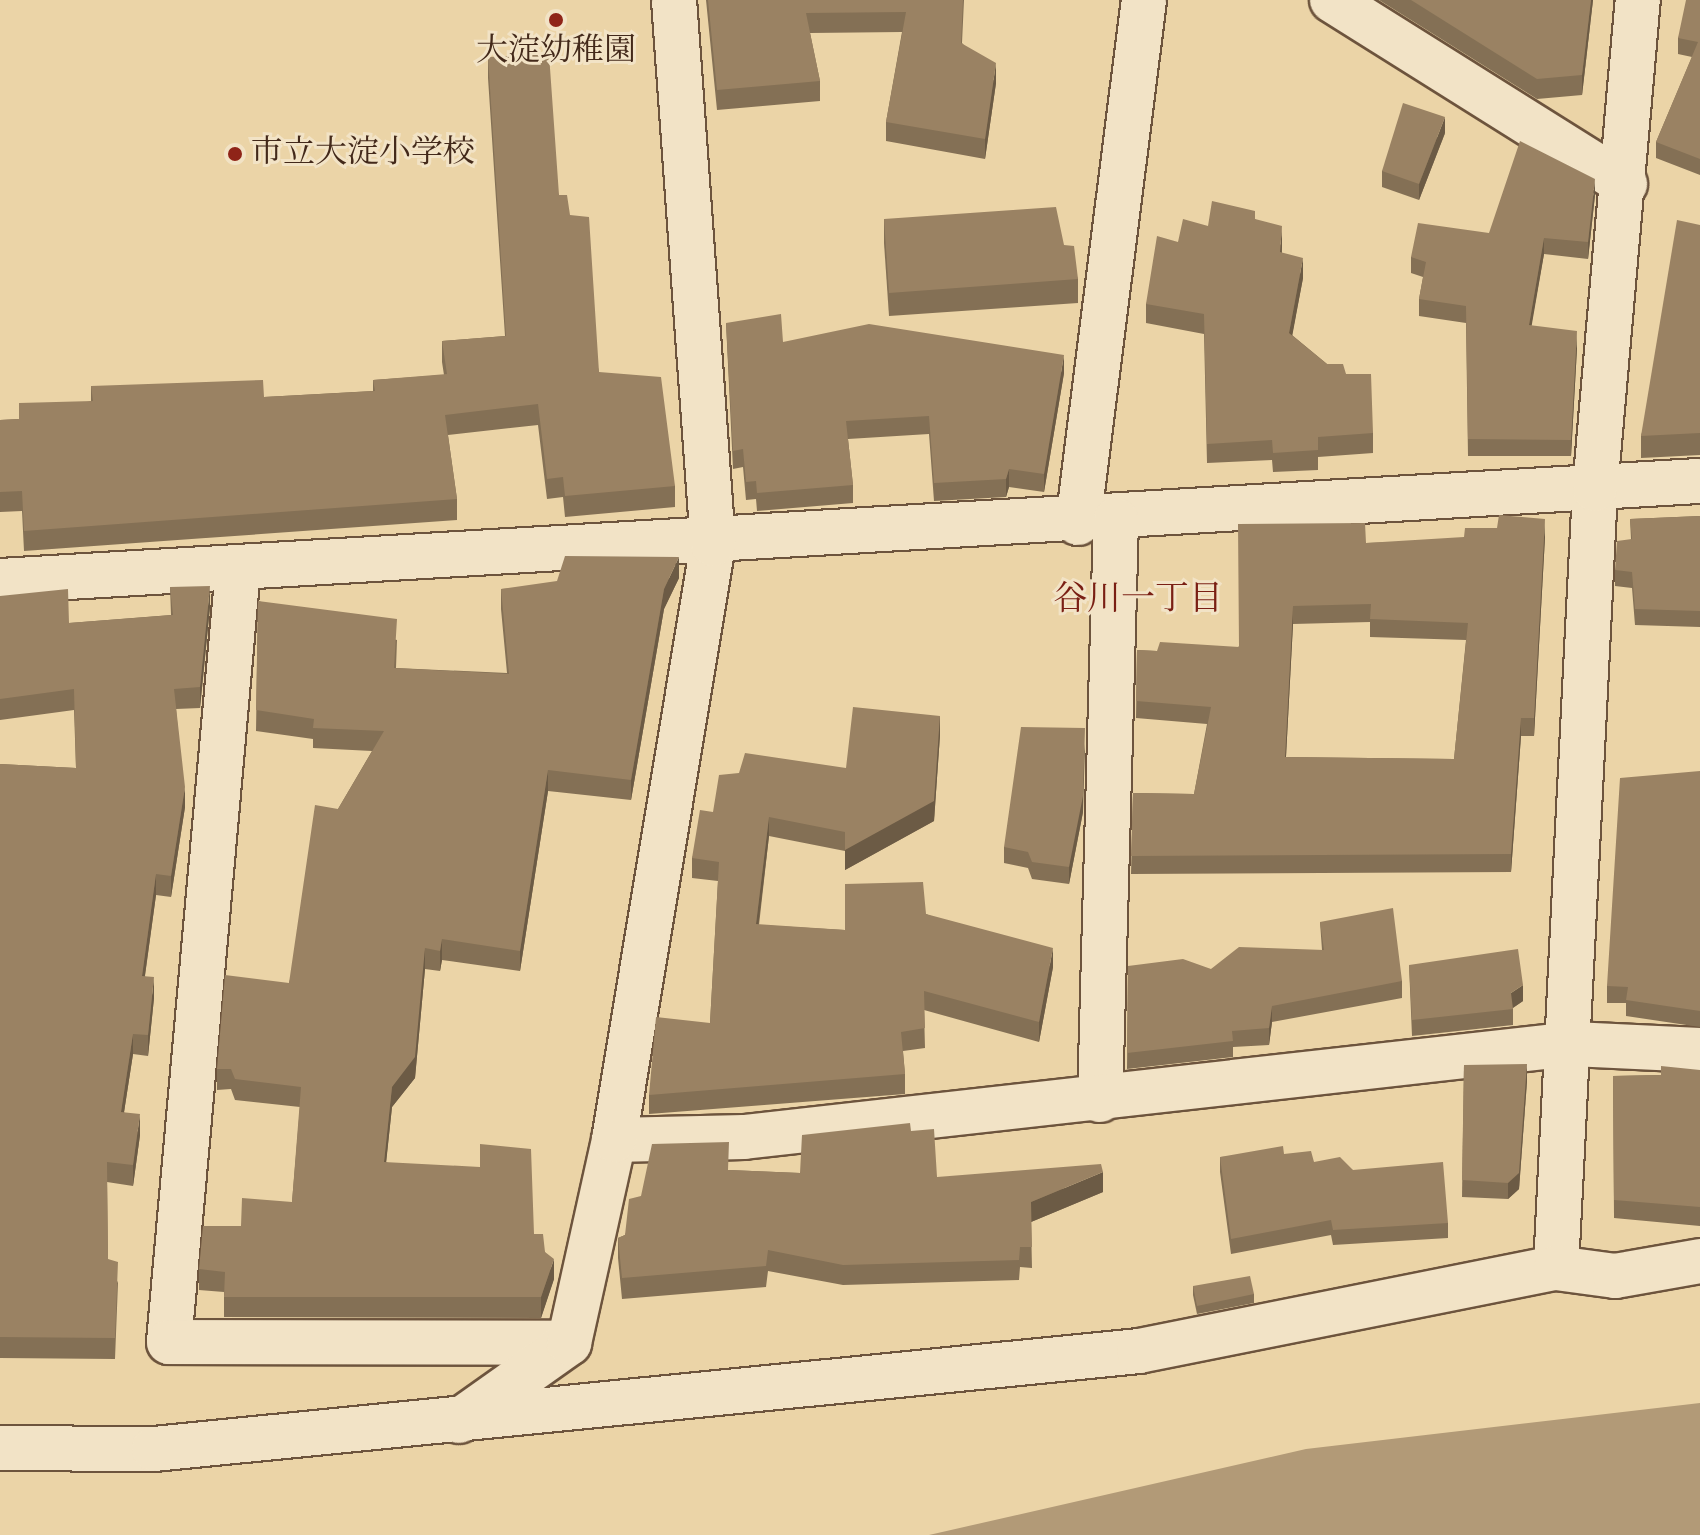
<!DOCTYPE html>
<meta charset="utf-8">
<style>
body{margin:0}
#map{position:relative;width:1700px;height:1535px;overflow:hidden;background:#ebd4a7;font-family:"Old Standard TT","Noto Serif JP",serif}
div>[style]{position:absolute}
[style*='--x']{left:calc(var(--x)*1px);top:calc(var(--y)*1px);width:calc(var(--w)*1px);rotate:calc(var(--a)*1deg)}
.water>*{inset:0;background:#b29a77}
.roads{filter:drop-shadow(2px 0 #6d543d) drop-shadow(-2px 0 #6d543d) drop-shadow(0 2px #6d543d) drop-shadow(0 -2px #6d543d)}
.minor>*{height:44px;margin:-22px;padding:0 22px;transform-origin:22px;border-radius:22px;background:#f2e3c6}
.wall>*{inset:0;background:#847055}
.shaded-wall>*{inset:0;background:#6c5b45}
.building>*{inset:0;background:#9a8263}
.dots>*{width:22px;height:22px;translate:-50% -50%;box-sizing:border-box;border:4px solid #f2e3c6;border-radius:50%}
span{translate:-50% -50%;white-space:nowrap;text-align:center;line-height:1.15;-webkit-text-stroke:6px #f2e3c6;paint-order:stroke}
.poi-label{font-size:32px;color:#43291a}
.left{translate:0 -50%;text-align:left}
.neighbourhood-label{font-size:34px;color:#7a1f14}
</style>
<div id="map">
<div class="water">
<i style="clip-path:polygon(1700px 1403px,1700px 1535px,929px 1535px,1306px 1449px)"></i>
</div>
<div class="roads">
<div class="minor">
<i style="--x:1332;--y:0;--w:346;--a:32.1"></i>
<i style="--x:1078;--y:523;--w:527;--a:-82.81"></i>
<i style="--x:238;--y:569;--w:776;--a:95.1"></i>
<i style="--x:169;--y:1342;--w:400;--a:0.1"></i>
<i style="--x:0;--y:581;--w:1703;--a:-3.37"></i>
<i style="--x:1100;--y:1100;--w:580;--a:-88.42"></i>
<i style="--x:614;--y:1140;--w:130;--a:-1.3"></i>
<i style="--x:744;--y:1137;--w:833;--a:-6.41"></i>
<i style="--x:1572;--y:1044;--w:128;--a:2.7"></i>
<i style="--x:1556;--y:1268;--w:780;--a:-87.13"></i>
<i style="--x:1595;--y:489;--w:491;--a:-85"></i>
<i style="--x:459;--y:1421;--w:135;--a:-35.3"></i>
<i style="--x:569;--y:1343;--w:208;--a:-77.5"></i>
<i style="--x:614;--y:1140;--w:604;--a:-80.57"></i>
<i style="--x:713;--y:544;--w:545;--a:-94.1"></i>
<i style="--x:0;--y:1448;--w:154;--a:0.4"></i>
<i style="--x:154;--y:1449;--w:990;--a:-5.68"></i>
<i style="--x:1139;--y:1351;--w:425;--a:-11.3"></i>
<i style="--x:1556;--y:1268;--w:60;--a:7.7"></i>
<i style="--x:1615;--y:1276;--w:86;--a:-10"></i>
</div>
</div>
<div class="wall">
<i style="clip-path:polygon(706px 0,964px 0,962px 43px,996px 83px,985px 159px,886px 141px,886px 122px,902px 32px,810px 33px,820px 81px,820px 101px,717px 110px)"></i>
<i style="clip-path:polygon(1379px 0,1593px 0,1582px 95px,1537px 99px)"></i>
<i style="clip-path:polygon(1700px 0,1700px 175px,1656px 158px,1656px 142px,1692px 57px,1678px 54px,1678px 38px)"></i>
<i style="clip-path:polygon(488px 57px,559px 195px,599px 372px,675px 486px,675px 507px,565px 517px,563px 497px,547px 499px,538px 425px,448px 435px,457px 499px,457px 520px,24px 551px,22px 511px,0 512px,0 420px,19px 419px,91px 401px,91px 386px,264px 397px,373px 391px,373px 380px,444px 375px,442px 362px,442px 341px,505px 336px,488px 78px)"></i>
<i style="clip-path:polygon(1445px 133px,1419px 200px,1382px 187px,1382px 171px)"></i>
<i style="clip-path:polygon(1595px 195px,1588px 259px,1544px 254px,1531px 326px,1577px 348px,1571px 456px,1468px 456px,1466px 323px,1419px 316px,1419px 299px,1423px 277px,1411px 273px,1411px 257px,1489px 233px)"></i>
<i style="clip-path:polygon(884px 219px,1064px 245px,1078px 279px,1078px 303px,889px 316px,884px 243px)"></i>
<i style="clip-path:polygon(1255px 219px,1282px 246px,1282px 253px,1303px 278px,1292px 335px,1327px 364px,1346px 374px,1373px 433px,1373px 453px,1318px 457px,1318px 470px,1273px 472px,1272px 460px,1207px 463px,1204px 334px,1146px 323px,1146px 304px,1178px 242px,1208px 226px)"></i>
<i style="clip-path:polygon(1700px 225px,1700px 455px,1641px 458px,1641px 436px)"></i>
<i style="clip-path:polygon(726px 323px,783px 342px,1064px 373px,1044px 492px,1009px 487px,1006px 497px,934px 501px,929px 434px,848px 439px,853px 485px,853px 503px,757px 511px,756px 499px,746px 500px,743px 467px,733px 469px)"></i>
<i style="clip-path:polygon(1700px 516px,1700px 627px,1635px 625px,1632px 588px,1615px 586px,1615px 570px,1631px 539px,1630px 519px)"></i>
<i style="clip-path:polygon(evenodd,1545px 537px,1534px 736px,1521px 736px,1511px 872px,1131px 874px,1133px 793px,1194px 794px,1207px 724px,1136px 718px,1137px 650px,1157px 651px,1238px 647px,1366px 543px,1545px 537px,1370px 622px,1370px 637px,1466px 640px,1454px 759px,1286px 757px,1293px 624px,1370px 622px)"></i>
<i style="clip-path:polygon(679px 578px,664px 609px,631px 800px,548px 791px,520px 971px,442px 960px,440px 971px,425px 969px,415px 1078px,392px 1107px,386px 1162px,534px 1234px,545px 1252px,554px 1279px,541px 1318px,224px 1317px,224px 1292px,199px 1290px,199px 1269px,241px 1226px,292px 1202px,300px 1107px,235px 1100px,231px 1089px,217px 1090px,217px 1069px,289px 983px,338px 809px,372px 751px,313px 748px,313px 739px,256px 731px,258px 601px,397px 640px,396px 668px,507px 673px,501px 609px,501px 589px)"></i>
<i style="clip-path:polygon(170px 587px,210px 607px,200px 708px,176px 709px,185px 807px,171px 897px,156px 895px,145px 976px,154px 998px,148px 1056px,133px 1054px,124px 1112px,140px 1135px,133px 1186px,107px 1182px,108px 1259px,118px 1283px,115px 1359px,0 1358px,0 764px,76px 768px,74px 710px,0 720px,0 596px,69px 623px,171px 615px)"></i>
<i style="clip-path:polygon(940px 735px,934px 821px,845px 870px,845px 851px,769px 836px,759px 925px,845px 930px,926px 914px,1053px 967px,1039px 1042px,924px 1010px,925px 1048px,903px 1051px,905px 1074px,905px 1094px,649px 1114px,649px 1095px,710px 1023px,718px 881px,692px 878px,692px 858px,713px 812px,846px 768px)"></i>
<i style="clip-path:polygon(1700px 771px,1700px 1027px,1626px 1016px,1626px 1003px,1607px 1003px,1607px 986px)"></i>
<i style="clip-path:polygon(1083px 812px,1069px 884px,1032px 879px,1028px 868px,1004px 863px,1004px 847px)"></i>
<i style="clip-path:polygon(1320px 922px,1402px 981px,1402px 998px,1272px 1022px,1269px 1045px,1233px 1047px,1233px 1057px,1127px 1069px,1128px 966px,1211px 969px,1322px 950px)"></i>
<i style="clip-path:polygon(1409px 965px,1523px 1001px,1513px 1008px,1513px 1025px,1412px 1036px)"></i>
<i style="clip-path:polygon(1464px 1065px,1527px 1081px,1519px 1189px,1508px 1199px,1462px 1197px)"></i>
<i style="clip-path:polygon(1700px 1070px,1700px 1226px,1614px 1218px,1613px 1076px,1661px 1075px)"></i>
<i style="clip-path:polygon(911px 1131px,937px 1177px,1103px 1192px,1031px 1222px,1032px 1268px,1020px 1267px,1019px 1280px,843px 1285px,768px 1271px,766px 1287px,622px 1299px,618px 1258px,618px 1238px,625px 1235px,641px 1196px,729px 1170px,800px 1173px)"></i>
<i style="clip-path:polygon(1284px 1154px,1314px 1162px,1353px 1170px,1448px 1223px,1448px 1238px,1333px 1245px,1331px 1235px,1231px 1254px,1220px 1172px,1220px 1157px)"></i>
<i style="clip-path:polygon(1193px 1286px,1254px 1294px,1254px 1303px,1197px 1314px,1193px 1295px)"></i>
</div>
<div class="shaded-wall">
<i style="clip-path:polygon(1591px 0,1593px 0,1582px 95px,1582px 75px)"></i>
<i style="clip-path:polygon(996px 63px,996px 83px,985px 159px,985px 139px)"></i>
<i style="clip-path:polygon(1445px 117px,1445px 133px,1419px 200px,1419px 184px)"></i>
<i style="clip-path:polygon(1595px 179px,1595px 195px,1588px 259px,1588px 242px)"></i>
<i style="clip-path:polygon(1282px 226px,1282px 246px,1280px 272px,1280px 252px)"></i>
<i style="clip-path:polygon(1544px 238px,1544px 254px,1529px 341px,1529px 325px)"></i>
<i style="clip-path:polygon(1303px 258px,1303px 278px,1289px 353px,1289px 333px)"></i>
<i style="clip-path:polygon(1577px 331px,1577px 348px,1571px 456px,1571px 440px)"></i>
<i style="clip-path:polygon(1064px 355px,1064px 373px,1044px 492px,1044px 474px)"></i>
<i style="clip-path:polygon(1009px 469px,1009px 487px,1006px 497px,1006px 479px)"></i>
<i style="clip-path:polygon(1545px 519px,1545px 537px,1534px 736px,1534px 718px)"></i>
<i style="clip-path:polygon(679px 557px,679px 578px,664px 609px,631px 800px,631px 780px,664px 589px)"></i>
<i style="clip-path:polygon(210px 586px,210px 607px,200px 708px,200px 687px)"></i>
<i style="clip-path:polygon(1293px 606px,1293px 624px,1285px 775px,1285px 757px)"></i>
<i style="clip-path:polygon(940px 716px,940px 735px,934px 821px,845px 870px,845px 850px)"></i>
<i style="clip-path:polygon(1521px 718px,1521px 736px,1511px 872px,1511px 854px)"></i>
<i style="clip-path:polygon(1085px 744px,1083px 812px,1069px 884px,1069px 867px)"></i>
<i style="clip-path:polygon(548px 770px,548px 791px,520px 971px,520px 951px)"></i>
<i style="clip-path:polygon(185px 787px,185px 807px,171px 897px,171px 876px)"></i>
<i style="clip-path:polygon(769px 817px,769px 836px,756px 944px,756px 924px)"></i>
<i style="clip-path:polygon(156px 874px,156px 895px,142px 996px,142px 976px)"></i>
<i style="clip-path:polygon(442px 939px,442px 960px,440px 971px,440px 951px)"></i>
<i style="clip-path:polygon(425px 948px,425px 969px,415px 1078px,392px 1107px,384px 1183px,384px 1162px,392px 1087px)"></i>
<i style="clip-path:polygon(1053px 948px,1053px 967px,1039px 1042px,1039px 1022px)"></i>
<i style="clip-path:polygon(154px 977px,154px 998px,148px 1056px,148px 1035px)"></i>
<i style="clip-path:polygon(1523px 985px,1523px 1001px,1511px 1009px,1511px 993px)"></i>
<i style="clip-path:polygon(1272px 1006px,1272px 1022px,1269px 1045px,1269px 1028px)"></i>
<i style="clip-path:polygon(133px 1034px,133px 1054px,121px 1132px,121px 1112px)"></i>
<i style="clip-path:polygon(1527px 1064px,1527px 1081px,1519px 1189px,1508px 1199px,1508px 1183px)"></i>
<i style="clip-path:polygon(140px 1114px,140px 1135px,133px 1186px,133px 1165px)"></i>
<i style="clip-path:polygon(1103px 1172px,1103px 1192px,1031px 1222px,1031px 1202px)"></i>
<i style="clip-path:polygon(554px 1259px,554px 1279px,541px 1318px,541px 1297px)"></i>
</div>
<div class="building">
<i style="clip-path:polygon(708px 0,963px 0,961px 43px,996px 63px,985px 139px,886px 122px,906px 12px,806px 13px,820px 81px,717px 90px)"></i>
<i style="clip-path:polygon(1411px 0,1591px 0,1582px 75px,1537px 79px)"></i>
<i style="clip-path:polygon(1686px 0,1700px 0,1700px 159px,1656px 142px,1698px 42px,1678px 38px)"></i>
<i style="clip-path:polygon(549px 54px,559px 195px,567px 195px,570px 215px,589px 217px,599px 372px,661px 377px,675px 486px,565px 496px,563px 477px,547px 479px,538px 404px,445px 415px,457px 499px,24px 531px,22px 491px,0 492px,0 420px,19px 419px,19px 403px,93px 401px,91px 386px,263px 380px,264px 397px,375px 391px,373px 380px,447px 374px,442px 341px,506px 336px,488px 57px)"></i>
<i style="clip-path:polygon(1403px 103px,1445px 117px,1419px 184px,1382px 171px)"></i>
<i style="clip-path:polygon(1520px 141px,1595px 179px,1588px 242px,1544px 238px,1529px 325px,1577px 331px,1571px 440px,1468px 439px,1466px 306px,1419px 299px,1426px 262px,1411px 257px,1418px 223px,1489px 233px)"></i>
<i style="clip-path:polygon(1212px 201px,1255px 211px,1255px 219px,1282px 226px,1280px 252px,1303px 258px,1289px 333px,1327px 364px,1343px 364px,1346px 374px,1371px 374px,1373px 433px,1318px 437px,1318px 450px,1273px 453px,1272px 440px,1207px 444px,1204px 314px,1146px 304px,1157px 236px,1178px 242px,1183px 219px,1208px 226px)"></i>
<i style="clip-path:polygon(1056px 207px,1064px 245px,1074px 246px,1078px 279px,889px 293px,884px 219px)"></i>
<i style="clip-path:polygon(1677px 220px,1700px 225px,1700px 433px,1641px 436px)"></i>
<i style="clip-path:polygon(781px 314px,783px 342px,869px 324px,1064px 355px,1044px 474px,1009px 469px,1006px 479px,934px 483px,929px 416px,846px 421px,853px 485px,757px 493px,756px 481px,746px 482px,743px 449px,733px 451px,726px 323px)"></i>
<i style="clip-path:polygon(evenodd,1499px 515px,1545px 519px,1534px 718px,1521px 718px,1511px 854px,1131px 856px,1133px 793px,1194px 794px,1211px 707px,1136px 701px,1137px 650px,1157px 651px,1160px 642px,1239px 647px,1238px 524px,1365px 523px,1366px 543px,1464px 537px,1465px 528px,1497px 528px,1499px 515px,1371px 604px,1370px 619px,1468px 623px,1454px 759px,1285px 757px,1293px 606px,1371px 604px)"></i>
<i style="clip-path:polygon(1700px 516px,1700px 611px,1635px 609px,1632px 572px,1615px 570px,1617px 541px,1632px 539px,1630px 519px)"></i>
<i style="clip-path:polygon(565px 556px,679px 557px,664px 589px,631px 780px,548px 770px,520px 951px,442px 939px,440px 951px,425px 948px,415px 1057px,392px 1087px,384px 1162px,480px 1167px,480px 1144px,531px 1149px,534px 1234px,543px 1234px,545px 1252px,554px 1259px,541px 1297px,224px 1297px,225px 1272px,199px 1269px,203px 1226px,241px 1226px,242px 1198px,292px 1202px,301px 1087px,235px 1079px,231px 1069px,217px 1069px,225px 975px,289px 983px,315px 805px,338px 809px,384px 731px,313px 728px,314px 719px,256px 710px,258px 601px,397px 619px,394px 668px,509px 674px,501px 589px,557px 581px)"></i>
<i style="clip-path:polygon(210px 586px,200px 687px,174px 689px,185px 787px,171px 876px,156px 874px,142px 976px,154px 977px,148px 1035px,133px 1034px,121px 1112px,140px 1114px,133px 1165px,107px 1162px,108px 1259px,118px 1262px,115px 1338px,0 1337px,0 764px,76px 768px,74px 689px,0 699px,0 596px,68px 589px,69px 623px,173px 615px,170px 587px)"></i>
<i style="clip-path:polygon(853px 707px,940px 716px,934px 801px,845px 850px,845px 832px,769px 817px,756px 924px,845px 930px,845px 884px,923px 882px,926px 914px,1053px 948px,1039px 1022px,924px 991px,925px 1028px,901px 1032px,905px 1074px,649px 1095px,656px 1017px,710px 1023px,719px 862px,692px 858px,700px 810px,713px 812px,719px 775px,739px 773px,745px 753px,846px 768px)"></i>
<i style="clip-path:polygon(1021px 727px,1085px 728px,1083px 796px,1069px 867px,1032px 862px,1028px 852px,1004px 847px)"></i>
<i style="clip-path:polygon(1700px 771px,1700px 1011px,1626px 1000px,1628px 987px,1607px 986px,1620px 778px)"></i>
<i style="clip-path:polygon(1393px 908px,1402px 981px,1272px 1006px,1269px 1028px,1232px 1031px,1233px 1041px,1127px 1053px,1128px 966px,1183px 959px,1211px 969px,1239px 947px,1324px 950px,1320px 922px)"></i>
<i style="clip-path:polygon(1518px 949px,1523px 985px,1511px 993px,1513px 1009px,1412px 1020px,1409px 965px)"></i>
<i style="clip-path:polygon(1527px 1064px,1519px 1173px,1508px 1183px,1462px 1180px,1464px 1065px)"></i>
<i style="clip-path:polygon(1661px 1066px,1700px 1070px,1700px 1207px,1614px 1200px,1613px 1076px,1661px 1075px)"></i>
<i style="clip-path:polygon(910px 1123px,911px 1131px,934px 1129px,937px 1177px,1101px 1164px,1103px 1172px,1031px 1202px,1032px 1247px,1020px 1247px,1019px 1260px,843px 1265px,768px 1250px,766px 1266px,622px 1278px,618px 1238px,625px 1235px,629px 1199px,641px 1196px,652px 1144px,729px 1142px,728px 1170px,800px 1173px,802px 1135px)"></i>
<i style="clip-path:polygon(1283px 1146px,1284px 1154px,1311px 1151px,1314px 1162px,1340px 1157px,1353px 1170px,1443px 1162px,1448px 1223px,1333px 1230px,1331px 1220px,1231px 1239px,1220px 1157px)"></i>
<i style="clip-path:polygon(1250px 1276px,1254px 1294px,1197px 1306px,1193px 1286px)"></i>
</div>
<div class="dots">
<i style="left:556px;top:20px;background:#8f2418"></i>
<i style="left:235px;top:154px;background:#8f2418"></i>
</div>
<div class="poi-label">
<span style="left:556px;top:52px">大淀幼稚園</span>
<span class="left" style="left:251px;top:154px">市立大淀小学校</span>
</div>
<div class="neighbourhood-label">
<span style="left:1138px;top:601px">谷川一丁目</span>
</div>
</div>
